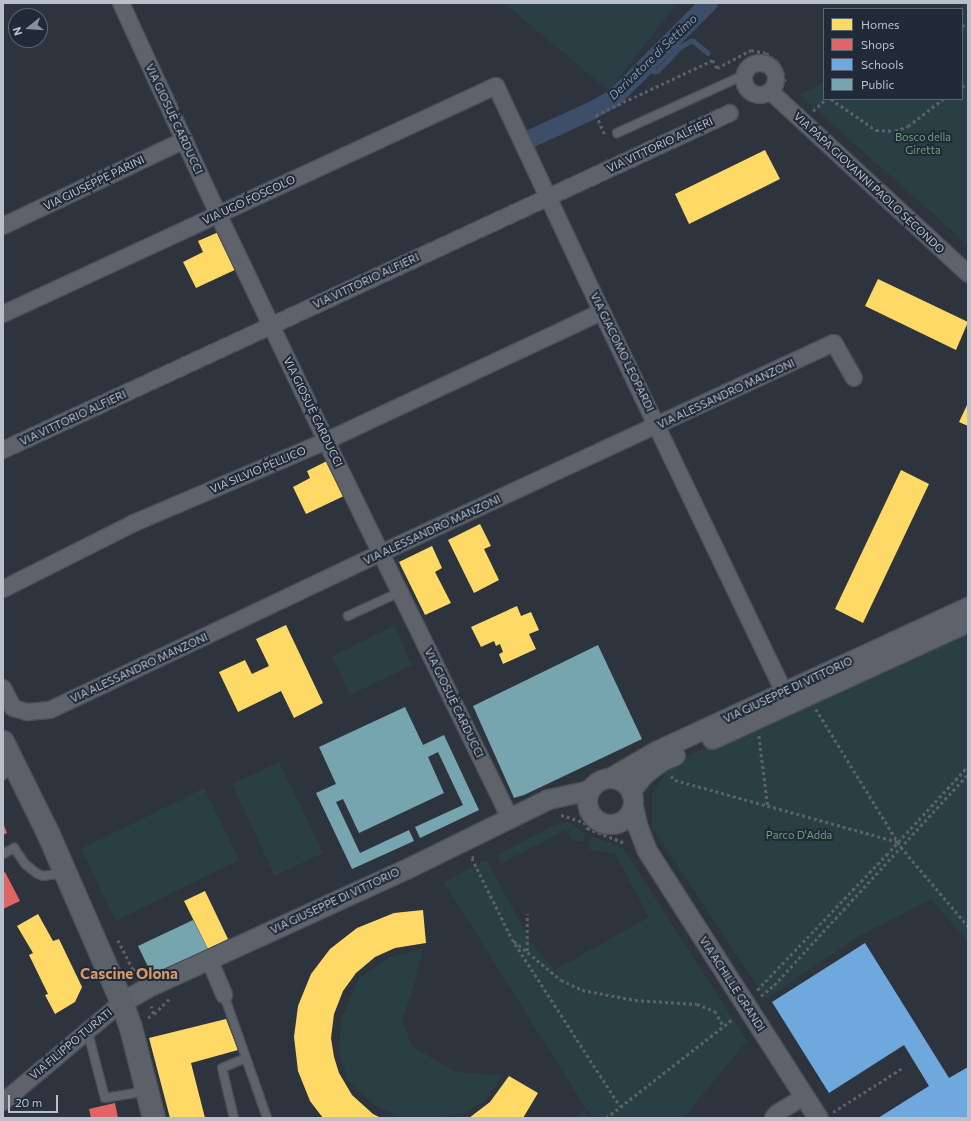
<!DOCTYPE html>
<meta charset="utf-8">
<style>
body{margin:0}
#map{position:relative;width:971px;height:1121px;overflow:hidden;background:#2d343d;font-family:Commissioner,sans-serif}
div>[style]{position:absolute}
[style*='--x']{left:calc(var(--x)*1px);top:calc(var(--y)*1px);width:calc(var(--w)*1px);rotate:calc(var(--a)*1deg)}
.green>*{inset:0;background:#2a3f43}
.homes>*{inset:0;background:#ffd966}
.shops>*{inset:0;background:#e06666}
.schools>*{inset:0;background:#6fa8dc}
.public>*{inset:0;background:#76a5af}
.stream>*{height:5px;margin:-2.5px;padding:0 2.5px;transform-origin:2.5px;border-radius:2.5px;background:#3c4e68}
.canal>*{height:18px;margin:-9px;padding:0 9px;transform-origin:9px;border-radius:9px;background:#3c4e68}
.path>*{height:2.5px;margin-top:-1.25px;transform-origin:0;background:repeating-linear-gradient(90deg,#5b6166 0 3px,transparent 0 6px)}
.roads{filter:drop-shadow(1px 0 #4b5057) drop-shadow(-1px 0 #4b5057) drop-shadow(0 1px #4b5057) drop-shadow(0 -1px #4b5057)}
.service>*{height:8px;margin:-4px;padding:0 4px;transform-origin:4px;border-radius:4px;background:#5e626a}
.minor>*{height:16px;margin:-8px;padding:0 8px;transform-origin:8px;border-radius:8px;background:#5e626a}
.minor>.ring{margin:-8px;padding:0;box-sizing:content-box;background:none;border:16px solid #5e626a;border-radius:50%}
.tertiary>*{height:19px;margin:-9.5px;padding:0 9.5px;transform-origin:9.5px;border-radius:9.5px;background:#5e626a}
.tertiary>.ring{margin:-9.5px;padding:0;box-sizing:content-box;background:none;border:19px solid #5e626a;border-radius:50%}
.secondary>*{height:22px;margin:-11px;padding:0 11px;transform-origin:11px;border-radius:11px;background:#5c6169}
span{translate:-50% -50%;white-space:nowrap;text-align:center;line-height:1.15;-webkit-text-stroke:4px #202a38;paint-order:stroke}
.street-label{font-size:11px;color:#b8c0cc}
.park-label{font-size:11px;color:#6f9d7a}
.water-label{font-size:12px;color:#8097b3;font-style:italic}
.district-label{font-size:15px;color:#d79869;font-weight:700}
.frame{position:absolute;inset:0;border:4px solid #b8c0cc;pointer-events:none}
.legend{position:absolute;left:823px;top:8px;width:140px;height:92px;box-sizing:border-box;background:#202a38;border:1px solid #5d6673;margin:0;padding:5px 7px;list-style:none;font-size:12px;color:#b8c0cc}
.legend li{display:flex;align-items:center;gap:8px;height:20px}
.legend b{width:20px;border:1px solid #5d6673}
.north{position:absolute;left:8px;top:8px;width:40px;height:40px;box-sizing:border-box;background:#202a38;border:1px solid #5d6673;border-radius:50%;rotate:253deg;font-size:11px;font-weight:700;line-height:16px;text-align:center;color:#b8c0cc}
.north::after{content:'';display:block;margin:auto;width:14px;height:18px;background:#878f9a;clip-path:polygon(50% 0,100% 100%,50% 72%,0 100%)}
.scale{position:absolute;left:8px;top:1095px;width:50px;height:18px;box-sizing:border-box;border:2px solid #b8c0cc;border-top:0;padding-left:5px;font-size:12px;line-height:14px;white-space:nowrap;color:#b8c0cc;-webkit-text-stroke:3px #202a38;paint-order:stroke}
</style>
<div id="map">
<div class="green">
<i style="clip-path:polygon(504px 3px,677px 3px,609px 91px)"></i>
<i style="clip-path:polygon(968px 3px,968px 245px,800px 95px,824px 82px,824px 99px,962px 99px,962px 9px,956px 9px)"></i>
<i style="clip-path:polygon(394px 626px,412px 665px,350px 695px,332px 656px)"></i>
<i style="clip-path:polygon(968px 633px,968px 942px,931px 899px,861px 935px,766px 999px,652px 827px,652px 794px,667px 771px,685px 757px)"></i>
<i style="clip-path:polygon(279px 762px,323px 853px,275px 876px,232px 784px)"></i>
<i style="clip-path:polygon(204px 788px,239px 860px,116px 921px,81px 849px)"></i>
<i style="clip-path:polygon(568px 822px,572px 823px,585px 834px,583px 841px,573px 841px,565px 830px,501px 864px,497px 855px,559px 823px)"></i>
<i style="clip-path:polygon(591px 836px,623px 848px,747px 1041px,683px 1118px,592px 1118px,444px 882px,486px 860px,532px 944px,555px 970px,649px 917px,615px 854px,588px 849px)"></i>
<i style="clip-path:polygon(423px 948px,413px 987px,402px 1020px,412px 1046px,455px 1072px,502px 1075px,488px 1098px,467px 1112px,442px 1118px,403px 1118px,376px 1106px,348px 1081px,339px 1051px,341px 1021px,358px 979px,389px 958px)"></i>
<i style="clip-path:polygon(585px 1110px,590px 1118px,572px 1118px)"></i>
</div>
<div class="homes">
<i style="clip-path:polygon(765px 150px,780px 179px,689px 224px,675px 194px)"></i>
<i style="clip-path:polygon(221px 231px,239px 268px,196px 288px,183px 262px,203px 252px,198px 241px)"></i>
<i style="clip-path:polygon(878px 279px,968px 322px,956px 350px,865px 306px)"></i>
<i style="clip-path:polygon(968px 403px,968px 426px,959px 422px)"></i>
<i style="clip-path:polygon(329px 460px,346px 495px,306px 514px,293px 487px,310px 478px,307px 471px)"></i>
<i style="clip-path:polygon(901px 470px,929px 484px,863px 623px,835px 609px)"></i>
<i style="clip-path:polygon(480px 524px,491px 546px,484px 549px,499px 580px,474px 593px,448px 540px)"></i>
<i style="clip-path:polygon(432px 546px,442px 568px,435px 572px,451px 603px,425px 615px,399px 562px)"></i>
<i style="clip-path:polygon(517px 606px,521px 616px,531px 612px,539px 630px,529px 634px,536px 649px,503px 664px,499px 654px,503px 652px,500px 644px,496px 646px,494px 641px,481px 647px,471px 627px)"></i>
<i style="clip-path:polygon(286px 625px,323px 703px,294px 718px,281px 691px,238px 712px,219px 672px,245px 660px,252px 674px,269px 666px,256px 639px)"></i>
<i style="clip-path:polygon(205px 891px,228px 939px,208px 949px,184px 901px)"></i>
<i style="clip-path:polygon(423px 910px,426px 943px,395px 948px,375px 957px,356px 973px,343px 991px,334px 1014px,331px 1038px,334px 1057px,339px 1073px,352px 1095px,373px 1114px,381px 1118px,323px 1118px,310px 1101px,298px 1071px,294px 1037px,298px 1006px,311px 974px,330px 949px,357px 928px,394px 913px)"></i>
<i style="clip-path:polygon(38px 914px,53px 941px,59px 939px,82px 987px,75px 1002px,55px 1014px,45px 995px,48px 994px,29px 955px,33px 953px,17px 926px)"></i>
<i style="clip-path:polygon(226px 1019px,238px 1050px,191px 1063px,205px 1118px,170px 1118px,149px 1038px)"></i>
<i style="clip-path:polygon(509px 1076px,538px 1093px,523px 1118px,469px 1118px,490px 1102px)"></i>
</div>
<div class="shops">
<i style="clip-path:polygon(3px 823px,7px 833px,3px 835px)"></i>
<i style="clip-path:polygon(5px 872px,20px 901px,3px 909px,3px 873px)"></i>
<i style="clip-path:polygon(115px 1103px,118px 1118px,91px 1118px,89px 1109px)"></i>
</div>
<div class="schools">
<i style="clip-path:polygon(865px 943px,949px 1078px,968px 1067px,968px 1118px,878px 1118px,929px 1086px,904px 1045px,829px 1093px,772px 1002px)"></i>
</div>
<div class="public">
<i style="clip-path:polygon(598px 645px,642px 739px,524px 795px,514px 798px,473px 706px)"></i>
<i style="clip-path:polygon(405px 707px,423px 745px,444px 735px,479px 810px,420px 838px,415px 827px,463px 805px,438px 752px,428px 757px,444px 793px,359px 833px,343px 799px,336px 802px,360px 853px,409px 830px,414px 841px,352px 869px,316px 793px,336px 784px,319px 747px)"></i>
<i style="clip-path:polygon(193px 920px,208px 949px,153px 977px,138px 946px)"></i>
</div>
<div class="stream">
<i style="--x:647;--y:66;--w:8;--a:40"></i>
<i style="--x:653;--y:71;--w:4;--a:0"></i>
<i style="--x:657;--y:71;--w:33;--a:-46"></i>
<i style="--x:680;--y:47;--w:12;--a:-31"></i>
<i style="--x:690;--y:41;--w:3;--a:0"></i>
<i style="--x:693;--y:41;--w:19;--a:39"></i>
</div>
<div class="canal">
<i style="--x:530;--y:139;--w:67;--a:-24.7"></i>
<i style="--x:591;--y:111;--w:26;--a:-29"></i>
<i style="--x:614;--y:98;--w:134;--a:-45"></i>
</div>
<div class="path">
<i style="--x:962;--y:26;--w:7;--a:-27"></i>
<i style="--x:962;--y:87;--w:7;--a:-34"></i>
<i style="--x:831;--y:99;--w:55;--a:34.6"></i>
<i style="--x:876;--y:130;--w:19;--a:3"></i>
<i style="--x:895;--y:131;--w:14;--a:-21"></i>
<i style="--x:908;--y:126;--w:44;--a:-37.6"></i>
<i style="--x:813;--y:111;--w:18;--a:-43"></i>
<i style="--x:604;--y:134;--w:21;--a:-113"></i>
<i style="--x:596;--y:115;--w:129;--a:-25.2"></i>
<i style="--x:713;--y:60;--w:9;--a:63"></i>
<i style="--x:717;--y:68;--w:38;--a:-28"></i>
<i style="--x:751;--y:50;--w:15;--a:11"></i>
<i style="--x:766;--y:53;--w:15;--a:37"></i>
<i style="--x:778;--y:62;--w:22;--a:69"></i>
<i style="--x:816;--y:709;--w:162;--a:58.4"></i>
<i style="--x:901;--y:847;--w:104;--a:49.7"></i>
<i style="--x:759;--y:736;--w:71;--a:82.7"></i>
<i style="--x:671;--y:776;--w:6;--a:45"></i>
<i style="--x:675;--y:780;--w:231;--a:15.5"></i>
<i style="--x:561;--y:815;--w:24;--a:17"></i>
<i style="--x:584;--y:822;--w:7;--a:63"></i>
<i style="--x:587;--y:828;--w:41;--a:21.5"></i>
<i style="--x:474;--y:857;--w:2;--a:153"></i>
<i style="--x:472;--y:858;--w:90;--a:63.7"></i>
<i style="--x:512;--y:939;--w:199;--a:57.1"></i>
<i style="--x:118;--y:940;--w:33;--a:63"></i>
<i style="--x:133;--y:969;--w:6;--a:31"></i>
<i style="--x:514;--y:941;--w:61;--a:39.7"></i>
<i style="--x:561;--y:980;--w:23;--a:25"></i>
<i style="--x:582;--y:990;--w:54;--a:10.7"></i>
<i style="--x:635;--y:1000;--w:62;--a:3.7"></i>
<i style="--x:697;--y:1004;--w:19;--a:21"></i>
<i style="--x:715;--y:1011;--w:18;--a:61"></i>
<i style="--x:527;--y:951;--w:37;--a:-90"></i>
<i style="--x:757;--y:990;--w:187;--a:-46.3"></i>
<i style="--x:886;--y:855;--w:121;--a:-47.3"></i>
<i style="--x:761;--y:996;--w:17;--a:-40"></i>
<i style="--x:774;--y:985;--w:287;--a:-47.4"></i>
<i style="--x:154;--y:1014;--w:23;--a:-45"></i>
<i style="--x:148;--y:1018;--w:6;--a:-39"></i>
<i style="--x:153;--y:1014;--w:8;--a:-104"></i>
<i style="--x:833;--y:1112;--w:82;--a:-32.5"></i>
<i style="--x:606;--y:1118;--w:162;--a:-38"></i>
</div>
<div class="roads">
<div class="service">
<i style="--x:617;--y:133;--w:140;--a:-24.5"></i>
<i style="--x:348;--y:616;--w:57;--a:-24.8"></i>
<i style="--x:3;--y:775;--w:14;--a:-25"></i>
<i style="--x:3;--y:854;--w:13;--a:-29"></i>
<i style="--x:14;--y:848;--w:19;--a:55"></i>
<i style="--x:25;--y:864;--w:16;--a:38"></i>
<i style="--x:38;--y:874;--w:5;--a:22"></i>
<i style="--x:43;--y:876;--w:21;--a:-8"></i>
<i style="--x:224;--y:995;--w:130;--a:70.7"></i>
<i style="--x:87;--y:1029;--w:71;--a:75.4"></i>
<i style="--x:105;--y:1098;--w:43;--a:-9.5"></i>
<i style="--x:234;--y:1118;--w:51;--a:-103.5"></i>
<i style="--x:222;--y:1068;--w:26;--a:-23"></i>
</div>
<div class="minor">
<i style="--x:121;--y:3;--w:232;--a:65.3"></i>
<i style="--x:218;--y:214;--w:263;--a:64.5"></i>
<i style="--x:331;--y:451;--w:408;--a:64"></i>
<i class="ring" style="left:744px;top:63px;width:16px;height:16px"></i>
<i style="--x:771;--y:92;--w:268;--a:42.7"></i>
<i style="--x:3;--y:226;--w:201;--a:-25.3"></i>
<i style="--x:3;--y:314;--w:543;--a:-24.82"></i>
<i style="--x:496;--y:86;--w:250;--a:64.9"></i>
<i style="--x:602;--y:312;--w:433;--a:64.4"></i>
<i style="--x:3;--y:450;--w:801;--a:-24.87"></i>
<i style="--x:3;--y:589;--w:147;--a:-26.7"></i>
<i style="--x:134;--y:523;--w:209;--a:-23.1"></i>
<i style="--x:326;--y:441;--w:305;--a:-25.1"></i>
<i style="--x:3;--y:688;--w:22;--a:63"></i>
<i style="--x:13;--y:708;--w:15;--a:16"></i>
<i style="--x:27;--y:712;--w:23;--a:-5"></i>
<i style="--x:50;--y:710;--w:366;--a:-25.4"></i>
<i style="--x:381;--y:553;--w:499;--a:-24.9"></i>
<i style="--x:834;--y:343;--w:40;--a:60.3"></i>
<i style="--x:209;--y:959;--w:39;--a:67"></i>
<i style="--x:3;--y:1102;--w:155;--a:-40"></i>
<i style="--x:773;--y:1118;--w:6;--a:-51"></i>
<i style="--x:777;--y:1113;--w:31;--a:-31"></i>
</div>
<div class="tertiary">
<i style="--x:712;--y:739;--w:281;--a:-24.6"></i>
<i style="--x:611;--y:777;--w:52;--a:-30"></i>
<i style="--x:656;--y:751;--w:344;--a:-24.8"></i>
<i class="ring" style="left:587px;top:778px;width:27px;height:27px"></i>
<i style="--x:631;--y:790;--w:21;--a:-51"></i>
<i style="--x:644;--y:774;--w:21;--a:-37"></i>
<i style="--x:661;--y:761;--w:15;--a:-23"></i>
<i style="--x:633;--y:806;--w:19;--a:78"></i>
<i style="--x:637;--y:825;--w:26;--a:69"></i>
<i style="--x:646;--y:849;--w:319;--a:57.4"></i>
<i style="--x:122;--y:1002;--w:28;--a:-30"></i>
<i style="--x:146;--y:988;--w:288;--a:-24.6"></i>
<i style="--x:408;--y:868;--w:156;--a:-26.2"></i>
<i style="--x:548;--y:799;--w:35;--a:-12"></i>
<i style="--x:582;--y:792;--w:9;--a:-21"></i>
</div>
<div class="secondary">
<i style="--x:3;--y:742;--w:102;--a:63.7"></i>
<i style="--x:48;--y:833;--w:184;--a:66.4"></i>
<i style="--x:122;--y:1002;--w:28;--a:71"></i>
<i style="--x:131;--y:1028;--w:93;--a:75.7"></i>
</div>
</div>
<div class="street-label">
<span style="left:174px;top:119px;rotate:65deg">VIA GIOSUÈ CARDUCCI</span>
<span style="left:660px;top:145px;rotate:-25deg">VIA VITTORIO ALFIERI</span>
<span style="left:94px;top:183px;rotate:-26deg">VIA GIUSEPPE PARINI</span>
<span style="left:869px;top:183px;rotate:43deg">VIA PAPA GIOVANNI PAOLO SECONDO</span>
<span style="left:249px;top:200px;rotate:-25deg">VIA UGO FOSCOLO</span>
<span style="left:366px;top:281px;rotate:-25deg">VIA VITTORIO ALFIERI</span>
<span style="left:622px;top:352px;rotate:64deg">VIA GIACOMO LEOPARDI</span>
<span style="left:726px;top:394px;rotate:-25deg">VIA ALESSANDRO MANZONI</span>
<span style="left:313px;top:412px;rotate:64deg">VIA GIOSUÈ CARDUCCI</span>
<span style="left:73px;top:418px;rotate:-25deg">VIA VITTORIO ALFIERI</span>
<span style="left:258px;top:470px;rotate:-23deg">VIA SILVIO PELLICO</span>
<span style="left:432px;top:530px;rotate:-25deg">VIA ALESSANDRO MANZONI</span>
<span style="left:139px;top:668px;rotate:-25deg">VIA ALESSANDRO MANZONI</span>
<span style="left:788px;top:690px;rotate:-25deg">VIA GIUSEPPE DI VITTORIO</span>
<span style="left:454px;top:703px;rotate:64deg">VIA GIOSUÈ CARDUCCI</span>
<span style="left:335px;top:901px;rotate:-25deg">VIA GIUSEPPE DI VITTORIO</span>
<span style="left:732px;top:984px;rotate:57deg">VIA ACHILLE GRANDI</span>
<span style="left:71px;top:1044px;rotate:-40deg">VIA FILIPPO TURATI</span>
</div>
<div class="park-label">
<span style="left:923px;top:144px">Bosco della<br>Giretta</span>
<span style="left:799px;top:835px">Parco D'Adda</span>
</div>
<div class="water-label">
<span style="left:653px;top:57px;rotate:-44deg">Derivatore di Settimo</span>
</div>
<div class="district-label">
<span style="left:129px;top:974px">Cascine Olona</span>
</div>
<div class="frame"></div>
<ul class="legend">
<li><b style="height:11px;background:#ffd966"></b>Homes</li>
<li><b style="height:11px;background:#e06666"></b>Shops</li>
<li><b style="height:11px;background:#6fa8dc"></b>Schools</li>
<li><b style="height:11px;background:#76a5af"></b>Public</li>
</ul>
<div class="north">N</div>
<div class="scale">20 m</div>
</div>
